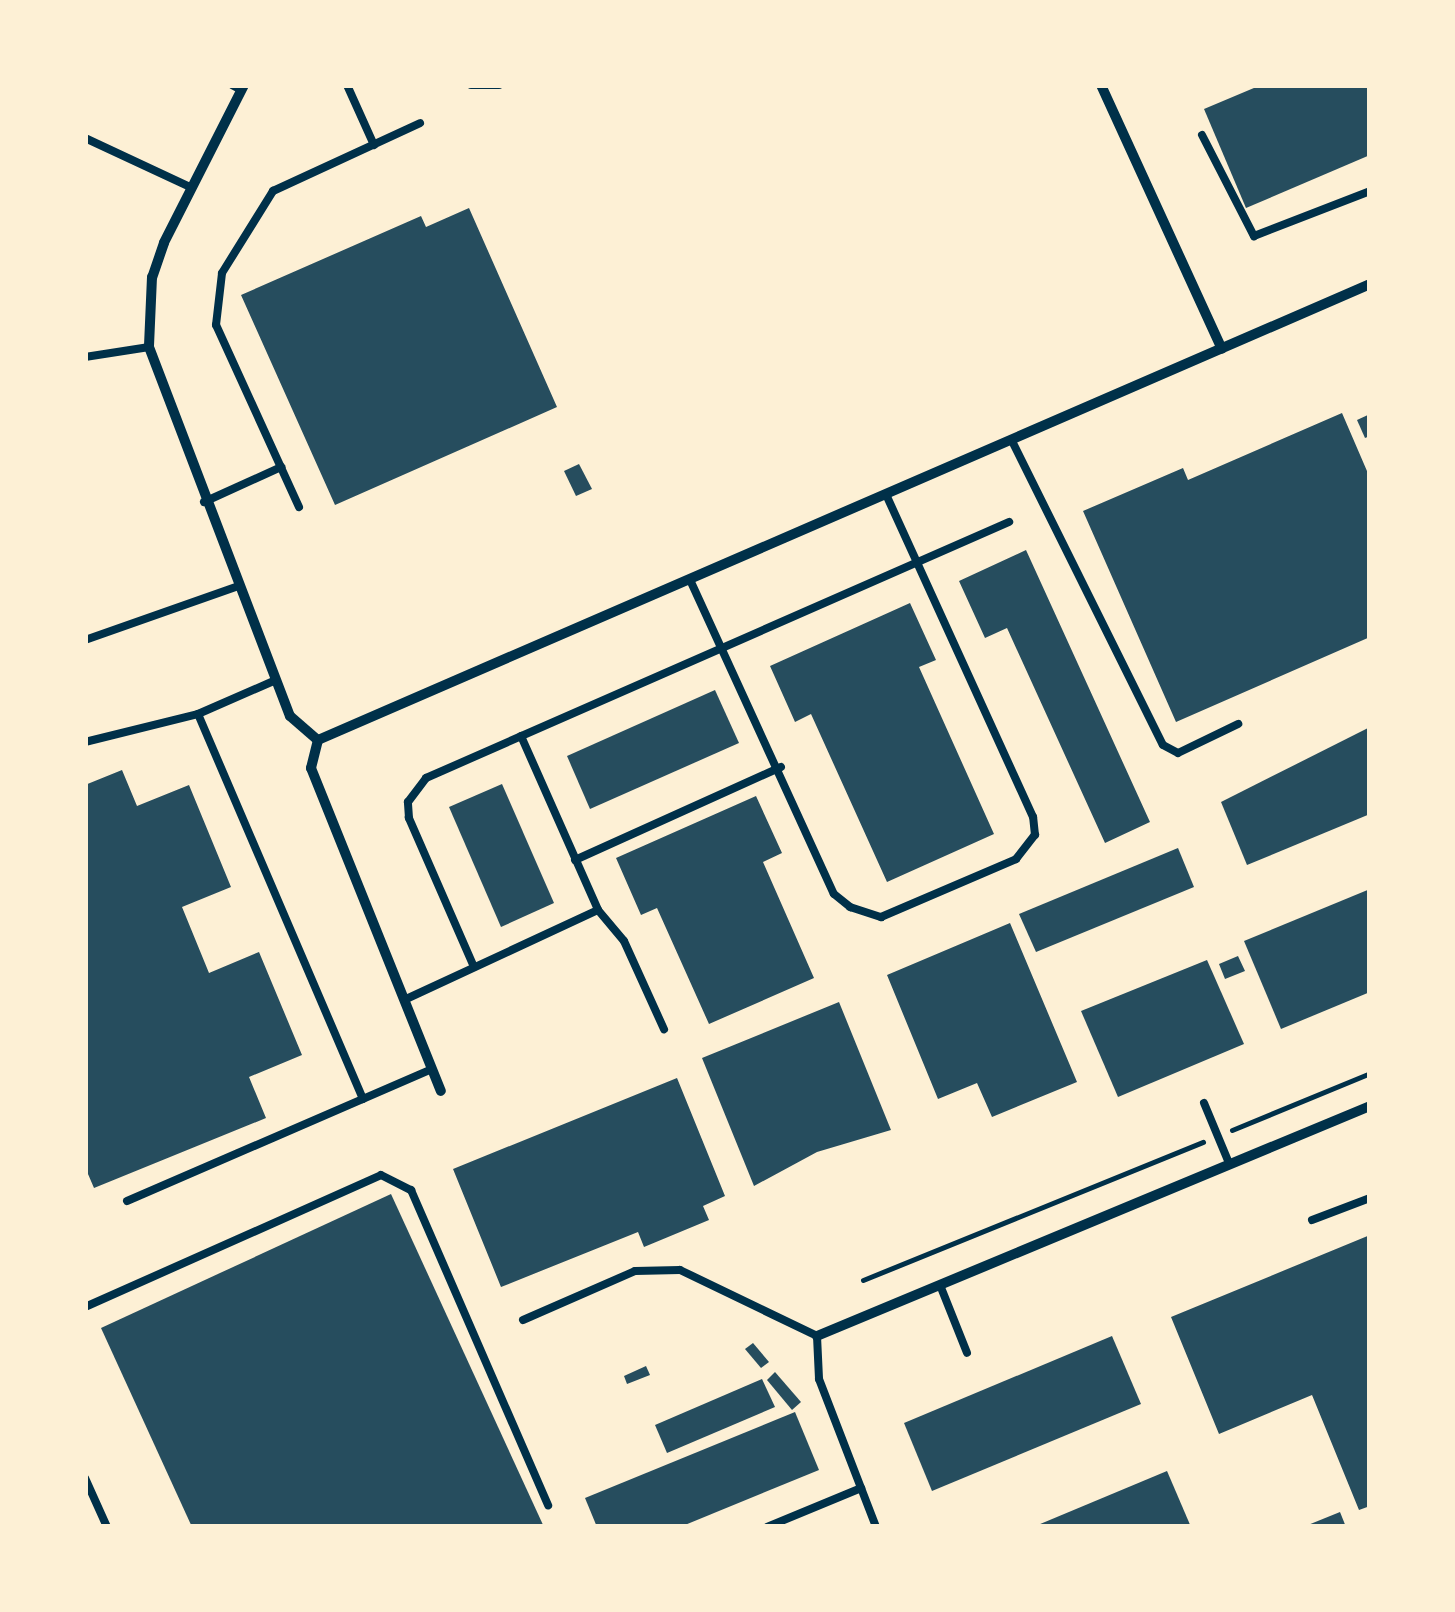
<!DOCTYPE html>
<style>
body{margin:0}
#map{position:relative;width:1455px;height:1612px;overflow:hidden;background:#fdf0d5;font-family:Manrope,sans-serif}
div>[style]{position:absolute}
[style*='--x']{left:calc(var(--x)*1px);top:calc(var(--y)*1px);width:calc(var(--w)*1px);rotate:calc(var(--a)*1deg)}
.building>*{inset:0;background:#264d5e}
.path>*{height:5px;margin:-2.5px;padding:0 2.5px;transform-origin:2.5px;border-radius:2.5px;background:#003049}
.service>*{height:8px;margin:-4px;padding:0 4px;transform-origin:4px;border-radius:4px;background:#003049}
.minor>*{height:10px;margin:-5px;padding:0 5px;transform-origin:5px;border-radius:5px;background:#003049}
span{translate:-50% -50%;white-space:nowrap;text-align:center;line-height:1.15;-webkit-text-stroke:10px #fdf0d5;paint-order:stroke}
.frame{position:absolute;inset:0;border:88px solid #fdf0d5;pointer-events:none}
</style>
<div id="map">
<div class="building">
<i style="clip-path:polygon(1261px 85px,1370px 85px,1370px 155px,1246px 208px,1204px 109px)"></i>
<i style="clip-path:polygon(469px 208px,557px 407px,335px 505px,241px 295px,421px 216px,426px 227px)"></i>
<i style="clip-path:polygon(1342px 413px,1370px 478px,1370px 637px,1176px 722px,1083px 511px,1183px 468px,1188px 480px)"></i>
<i style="clip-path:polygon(1370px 414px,1370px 436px,1365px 438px,1357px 420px)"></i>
<i style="clip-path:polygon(579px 464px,592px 489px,576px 496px,564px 471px)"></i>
<i style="clip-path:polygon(1026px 550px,1150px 822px,1105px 843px,1007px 628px,985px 638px,959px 581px)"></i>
<i style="clip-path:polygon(910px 603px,936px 660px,919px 667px,994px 834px,887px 882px,811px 714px,795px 722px,770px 666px)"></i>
<i style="clip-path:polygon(715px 690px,739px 743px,590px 809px,567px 756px)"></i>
<i style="clip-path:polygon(1370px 727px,1370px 814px,1247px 865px,1221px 802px)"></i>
<i style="clip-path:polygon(122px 770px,137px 806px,189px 785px,231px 887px,182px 907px,209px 973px,259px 952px,302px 1055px,249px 1077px,266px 1118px,94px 1188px,85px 1167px,85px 785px)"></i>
<i style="clip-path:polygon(502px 784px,554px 903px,501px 927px,449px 807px)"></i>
<i style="clip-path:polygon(756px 796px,782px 853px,763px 862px,814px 978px,709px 1024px,657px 908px,641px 915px,616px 858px)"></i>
<i style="clip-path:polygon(1178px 848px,1194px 887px,1036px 952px,1019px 914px)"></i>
<i style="clip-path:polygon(1370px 889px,1370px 992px,1281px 1029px,1244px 941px)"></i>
<i style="clip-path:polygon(1010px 923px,1077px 1082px,992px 1117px,977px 1083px,938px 1099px,887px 975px)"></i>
<i style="clip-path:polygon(1238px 956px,1245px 971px,1225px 979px,1219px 964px)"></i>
<i style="clip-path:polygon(1207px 960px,1244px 1044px,1118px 1097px,1081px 1011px)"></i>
<i style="clip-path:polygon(839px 1002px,891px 1130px,817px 1152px,754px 1186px,702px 1058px)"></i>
<i style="clip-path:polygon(677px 1078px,725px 1196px,703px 1206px,709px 1220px,644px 1247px,638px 1232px,501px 1287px,453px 1169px)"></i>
<i style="clip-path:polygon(391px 1194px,544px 1527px,192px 1527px,101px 1328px)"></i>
<i style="clip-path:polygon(1370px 1235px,1370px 1506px,1359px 1510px,1312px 1395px,1219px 1434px,1171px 1317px)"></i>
<i style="clip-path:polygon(1112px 1336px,1141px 1404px,932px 1491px,904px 1423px)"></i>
<i style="clip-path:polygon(753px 1343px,769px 1362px,761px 1368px,745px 1349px)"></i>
<i style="clip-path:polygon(646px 1366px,650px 1375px,627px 1384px,624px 1376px)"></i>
<i style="clip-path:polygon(775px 1372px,801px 1402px,792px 1410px,767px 1380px)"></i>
<i style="clip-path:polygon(762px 1379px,775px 1407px,667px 1453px,655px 1425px)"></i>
<i style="clip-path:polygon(795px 1412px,819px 1470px,680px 1527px,597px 1527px,585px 1498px)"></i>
<i style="clip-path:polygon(1167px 1471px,1191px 1527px,1033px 1527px)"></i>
<i style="clip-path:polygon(1340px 1512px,1346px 1527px,1303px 1527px)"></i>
</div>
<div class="path">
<i style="--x:1232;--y:1130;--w:149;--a:-22.4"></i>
<i style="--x:863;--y:1280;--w:367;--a:-22.1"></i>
</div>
<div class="service">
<i style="--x:232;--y:85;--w:10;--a:29"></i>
<i style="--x:347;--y:85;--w:66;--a:65.8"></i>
<i style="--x:471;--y:85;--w:28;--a:0"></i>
<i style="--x:1202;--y:135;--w:114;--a:62.8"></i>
<i style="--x:1254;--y:236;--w:124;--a:-21.2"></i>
<i style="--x:85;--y:138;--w:118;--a:25"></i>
<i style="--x:85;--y:357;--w:65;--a:-8.9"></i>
<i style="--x:1012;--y:441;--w:339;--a:63.6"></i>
<i style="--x:1163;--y:745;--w:17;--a:28"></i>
<i style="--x:1178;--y:753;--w:67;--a:-25.8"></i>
<i style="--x:204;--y:502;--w:85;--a:-24.4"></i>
<i style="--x:299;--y:507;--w:200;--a:-114.5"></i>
<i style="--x:216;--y:325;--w:52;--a:-83.4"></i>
<i style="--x:222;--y:273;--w:97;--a:-58.1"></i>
<i style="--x:273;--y:191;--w:162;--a:-24.8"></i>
<i style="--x:691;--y:582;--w:343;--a:65.4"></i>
<i style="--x:834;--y:894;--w:21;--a:39"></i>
<i style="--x:850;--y:907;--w:33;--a:18"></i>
<i style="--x:881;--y:917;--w:147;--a:-23.2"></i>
<i style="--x:1016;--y:859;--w:31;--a:-52"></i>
<i style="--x:1035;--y:835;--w:18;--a:-96"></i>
<i style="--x:1033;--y:817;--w:353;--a:-114.5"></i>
<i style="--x:85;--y:640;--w:162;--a:-19.4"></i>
<i style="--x:198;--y:714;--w:419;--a:66.8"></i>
<i style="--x:521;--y:736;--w:190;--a:66.1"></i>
<i style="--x:598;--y:910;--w:40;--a:50"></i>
<i style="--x:624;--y:941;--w:97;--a:65.6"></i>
<i style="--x:85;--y:742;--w:116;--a:-13.9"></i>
<i style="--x:198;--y:714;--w:85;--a:-23.6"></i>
<i style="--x:575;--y:860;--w:226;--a:-24.3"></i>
<i style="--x:474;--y:967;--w:163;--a:-113.6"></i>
<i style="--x:409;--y:818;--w:16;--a:-94"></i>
<i style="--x:408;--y:802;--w:30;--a:-53"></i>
<i style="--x:426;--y:778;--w:637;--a:-23.71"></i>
<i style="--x:404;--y:1000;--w:214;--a:-24.9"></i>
<i style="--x:1204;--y:1103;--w:65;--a:67.4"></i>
<i style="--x:127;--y:1201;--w:332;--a:-23.4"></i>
<i style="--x:1312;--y:1220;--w:62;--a:-20.8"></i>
<i style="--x:940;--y:1285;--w:73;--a:68.3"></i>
<i style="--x:85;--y:1307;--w:324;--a:-24"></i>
<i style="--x:381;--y:1175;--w:34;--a:27"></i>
<i style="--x:411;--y:1190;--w:344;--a:66.5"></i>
<i style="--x:523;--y:1320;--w:122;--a:-23.6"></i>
<i style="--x:635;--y:1271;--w:45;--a:-1.3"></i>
<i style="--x:680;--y:1270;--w:152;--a:25.7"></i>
<i style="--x:817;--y:1336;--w:43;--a:87.3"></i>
<i style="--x:819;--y:1379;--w:159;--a:68.9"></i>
<i style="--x:85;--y:1478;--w:54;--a:65.8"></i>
<i style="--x:767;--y:1527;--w:102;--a:-22.5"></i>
</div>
<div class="minor">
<i style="--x:244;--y:85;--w:177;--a:116.9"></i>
<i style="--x:164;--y:243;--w:36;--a:109"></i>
<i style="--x:152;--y:277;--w:70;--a:92.5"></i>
<i style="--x:149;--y:347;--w:395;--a:69.1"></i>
<i style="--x:290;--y:716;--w:37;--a:41"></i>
<i style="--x:318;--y:740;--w:1147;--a:-23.43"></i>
<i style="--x:1101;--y:85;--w:290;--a:65.4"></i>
<i style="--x:318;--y:740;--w:29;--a:104"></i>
<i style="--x:311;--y:768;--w:348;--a:68.1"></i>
<i style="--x:817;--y:1336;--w:599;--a:-22.58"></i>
</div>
<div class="frame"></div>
</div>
